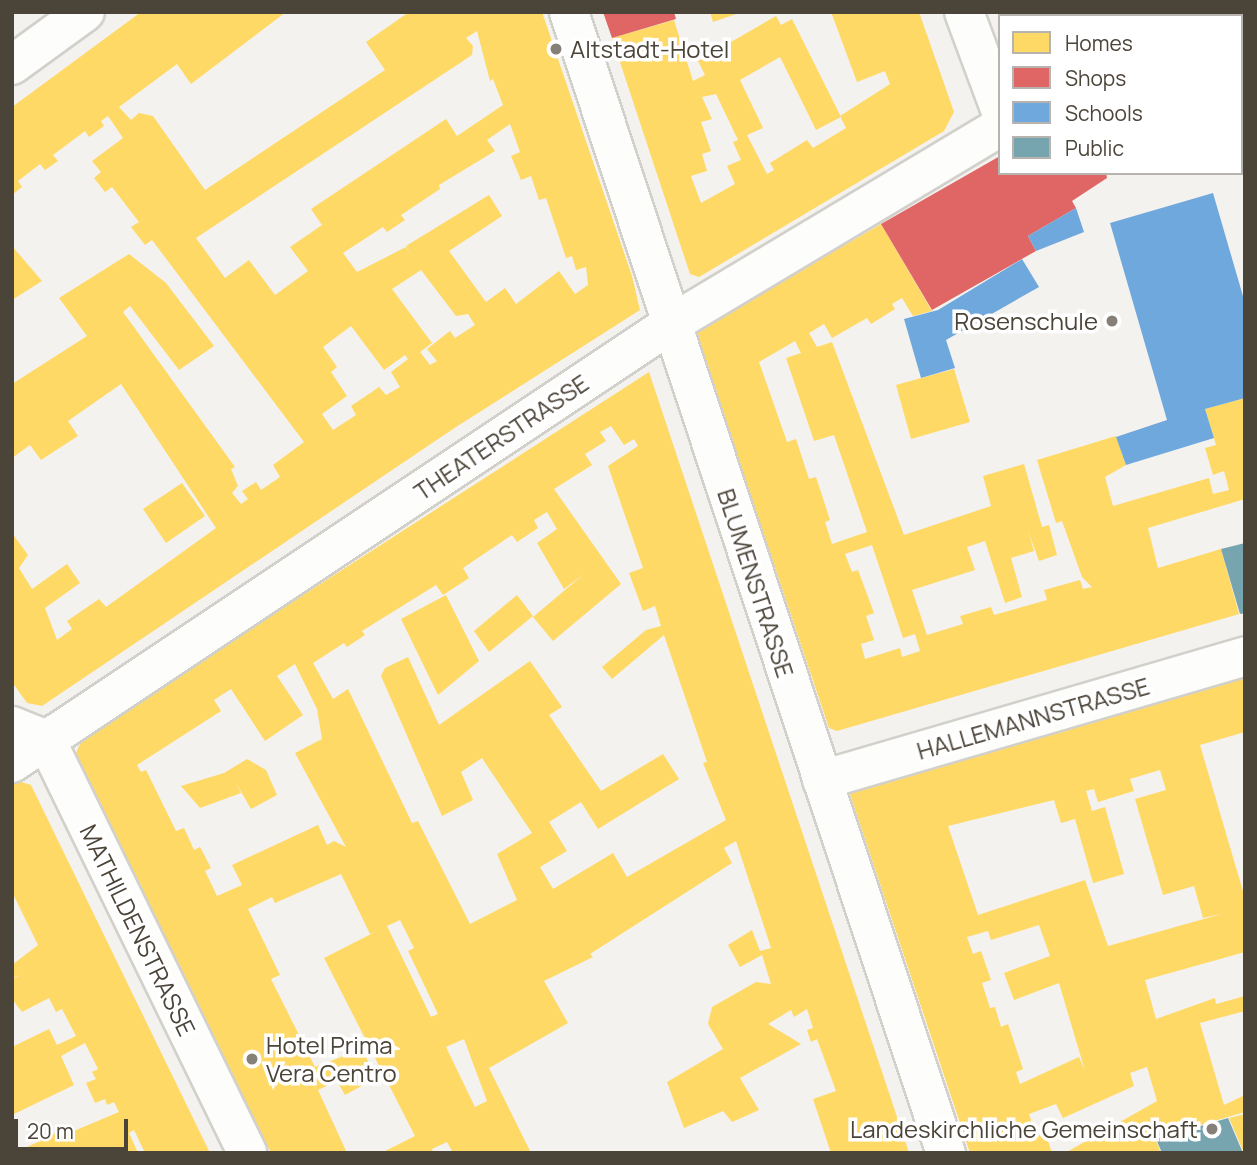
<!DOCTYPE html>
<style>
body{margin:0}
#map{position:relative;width:1257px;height:1165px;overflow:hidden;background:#f4f2ee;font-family:Manrope,sans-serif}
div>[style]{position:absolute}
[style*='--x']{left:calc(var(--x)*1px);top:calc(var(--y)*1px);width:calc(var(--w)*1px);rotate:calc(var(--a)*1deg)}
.homes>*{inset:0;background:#ffd966}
.shops>*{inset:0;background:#e06666}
.schools>*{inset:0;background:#6fa8dc}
.public>*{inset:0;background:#76a5af}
.roads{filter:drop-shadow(2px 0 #d2d0cb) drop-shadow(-2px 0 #d2d0cb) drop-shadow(0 2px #d2d0cb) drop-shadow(0 -2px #d2d0cb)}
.minor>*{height:38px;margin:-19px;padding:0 19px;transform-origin:19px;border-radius:19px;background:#fdfdfc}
.dots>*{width:19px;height:19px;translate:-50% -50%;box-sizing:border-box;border:4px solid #fff;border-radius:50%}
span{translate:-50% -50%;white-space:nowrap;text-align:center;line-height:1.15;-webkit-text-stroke:7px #fff;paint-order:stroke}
.poi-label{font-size:24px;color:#4b4439}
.left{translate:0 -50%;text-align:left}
.right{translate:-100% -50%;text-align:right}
.street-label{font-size:24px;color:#4b4439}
.frame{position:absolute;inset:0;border:14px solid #4b4439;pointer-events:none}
.legend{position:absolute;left:998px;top:14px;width:245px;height:161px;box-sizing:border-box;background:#fff;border:2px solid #b7b4b0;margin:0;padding:9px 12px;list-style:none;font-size:21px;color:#4b4439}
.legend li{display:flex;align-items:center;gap:14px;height:35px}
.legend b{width:35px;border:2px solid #b7b4b0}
.scale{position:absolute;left:14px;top:1119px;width:114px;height:32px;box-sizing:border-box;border:4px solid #4b4439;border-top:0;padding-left:9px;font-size:21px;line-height:24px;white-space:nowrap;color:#4b4439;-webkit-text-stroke:5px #fff;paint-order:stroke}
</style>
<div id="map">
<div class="homes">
<i style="clip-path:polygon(evenodd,141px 12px,286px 12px,191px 84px,177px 64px,119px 107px,131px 120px,139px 113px,153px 116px,205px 190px,385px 70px,366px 42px,409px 12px,542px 12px,632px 276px,640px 310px,456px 427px,42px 706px,27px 703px,12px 682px,12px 533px,28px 555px,19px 568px,32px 589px,67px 564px,80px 583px,45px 608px,57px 640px,72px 629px,67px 621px,99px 599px,106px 607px,216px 528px,121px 384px,68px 421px,78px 436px,41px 460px,30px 445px,12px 458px,12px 384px,87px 336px,59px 298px,129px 254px,166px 283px,214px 346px,179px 370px,130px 306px,123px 312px,235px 467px,231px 469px,238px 486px,232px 493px,241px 504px,248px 499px,242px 491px,256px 482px,261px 490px,280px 477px,273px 465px,304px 442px,152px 240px,145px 245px,131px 227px,139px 222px,112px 187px,105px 192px,94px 178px,101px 172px,92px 161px,123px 138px,108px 116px,101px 121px,104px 126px,89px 137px,85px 131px,53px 155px,58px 161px,45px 170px,40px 164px,18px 181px,22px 187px,12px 195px,12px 107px,141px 12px,477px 31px,490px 81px,493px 79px,503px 105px,457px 136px,446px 119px,311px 209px,322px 225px,290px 247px,308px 271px,275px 295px,249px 260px,225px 278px,196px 238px,472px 55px,473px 46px,466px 38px,477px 31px,141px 12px,510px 124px,520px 152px,511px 156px,521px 180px,531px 176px,539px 200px,546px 198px,566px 258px,572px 256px,576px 270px,586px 267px,588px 285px,575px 294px,559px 271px,516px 304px,505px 288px,486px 302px,449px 251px,502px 216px,489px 195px,406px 246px,412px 256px,406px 247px,357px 272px,343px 253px,383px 227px,387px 232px,405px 220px,401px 215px,440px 189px,439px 185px,495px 151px,487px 140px,510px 124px,141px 12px,421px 270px,456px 316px,468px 314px,475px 325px,455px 338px,450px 331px,427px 349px,437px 361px,430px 365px,420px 352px,432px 343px,392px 289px,421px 270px,141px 12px,351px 326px,384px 370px,405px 355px,408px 359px,391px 372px,400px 387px,386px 395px,379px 387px,351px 406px,356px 415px,333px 430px,322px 414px,347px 396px,331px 372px,337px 367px,323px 347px,351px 326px)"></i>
<i style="clip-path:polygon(710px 12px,739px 12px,739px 13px,713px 22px)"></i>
<i style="clip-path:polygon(evenodd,831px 12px,919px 12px,954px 112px,944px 131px,699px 277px,690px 274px,612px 38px,674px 20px,693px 81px,705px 75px,698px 61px,776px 16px,781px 25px,792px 19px,841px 117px,816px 130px,780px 57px,740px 80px,763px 128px,747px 135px,767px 174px,774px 170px,770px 163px,807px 140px,813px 148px,846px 128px,840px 116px,890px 84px,885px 71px,857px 82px,831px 12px,716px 94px,738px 140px,733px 142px,741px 160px,727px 166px,735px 184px,701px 203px,691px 176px,707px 171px,702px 154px,711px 151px,701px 122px,712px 119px,702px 97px,716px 94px)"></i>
<i style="clip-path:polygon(1011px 12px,1066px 12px,1066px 13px,1012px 16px)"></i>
<i style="clip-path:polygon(evenodd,881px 224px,932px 311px,913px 316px,902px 298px,892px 304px,895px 309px,871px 324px,867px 318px,832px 338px,824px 324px,809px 333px,817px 347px,832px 342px,904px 535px,991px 506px,983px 476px,1024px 464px,1042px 527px,1049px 525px,1057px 555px,1039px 561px,1028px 531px,1034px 551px,1011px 558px,1022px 597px,1005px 603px,985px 541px,967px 547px,975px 570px,912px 590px,927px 635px,963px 624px,960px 616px,991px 607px,994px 615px,1047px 600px,1044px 590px,1080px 580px,1083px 589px,1092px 587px,1082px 577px,1062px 521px,1056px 523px,1037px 460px,1116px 436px,1126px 465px,1105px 477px,1113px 506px,1209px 478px,1213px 494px,1229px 490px,1224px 471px,1213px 475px,1205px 448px,1216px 445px,1205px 409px,1245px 398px,1245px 499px,1148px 528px,1158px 568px,1221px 549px,1239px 614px,837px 731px,829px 728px,697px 335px,698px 330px,881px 224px,795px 341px,801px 353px,786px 358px,814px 441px,834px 435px,867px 532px,832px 544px,825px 522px,830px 520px,816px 477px,809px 479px,796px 439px,787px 442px,759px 362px,795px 341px,881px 224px,872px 545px,903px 638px,915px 634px,920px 651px,902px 657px,900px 648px,865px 659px,861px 644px,874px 640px,866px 616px,874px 613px,858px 570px,852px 572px,845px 554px,872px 545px)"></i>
<i style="clip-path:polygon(12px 246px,42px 281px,12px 300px)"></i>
<i style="clip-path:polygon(954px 369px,970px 422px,911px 439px,896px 385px)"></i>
<i style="clip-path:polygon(evenodd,649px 372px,909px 1153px,831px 1153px,813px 1099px,836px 1091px,817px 1039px,811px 1042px,807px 1030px,813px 1028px,807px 1009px,794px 1017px,791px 1010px,768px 1024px,801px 1044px,740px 1078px,759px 1110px,732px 1122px,723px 1111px,684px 1128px,667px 1082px,723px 1049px,708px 1024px,712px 1007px,756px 982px,771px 984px,762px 955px,740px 967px,728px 945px,752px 930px,760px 951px,771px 948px,736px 841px,724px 848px,732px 863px,590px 954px,593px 957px,544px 981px,568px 1023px,489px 1068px,531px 1153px,453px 1153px,447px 1142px,432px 1149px,433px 1153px,381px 1153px,415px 1136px,324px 958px,377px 931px,370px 934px,341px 874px,275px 903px,272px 897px,248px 909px,280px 975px,271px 979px,315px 1067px,362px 1049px,376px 1078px,345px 1095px,337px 1081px,318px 1090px,347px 1153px,271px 1153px,76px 753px,83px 737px,649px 372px,611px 426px,624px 445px,634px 439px,638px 446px,608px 466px,643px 568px,629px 573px,643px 611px,655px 606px,661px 626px,646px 630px,602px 667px,612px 679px,664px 635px,707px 762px,703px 763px,726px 820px,627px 877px,613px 853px,553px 889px,540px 867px,567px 851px,549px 822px,581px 802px,598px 829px,679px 779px,663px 754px,601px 791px,549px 715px,562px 707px,530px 661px,439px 725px,408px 657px,385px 668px,381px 676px,442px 816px,473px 800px,461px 772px,482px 758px,532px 833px,497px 854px,517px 900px,470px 924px,418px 821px,412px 823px,348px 689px,333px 699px,313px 663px,344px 643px,347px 647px,365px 635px,362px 631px,436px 585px,443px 595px,469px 578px,463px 568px,512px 535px,517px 542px,538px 528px,534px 520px,547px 512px,557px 529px,537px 543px,564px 589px,584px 574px,533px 617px,553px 641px,621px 584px,554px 489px,592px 465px,585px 454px,606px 441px,600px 432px,611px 426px,649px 372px,295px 664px,317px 709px,322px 739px,295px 753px,346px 847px,334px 841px,327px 845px,318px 825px,232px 865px,242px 885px,217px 896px,205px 871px,211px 868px,200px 847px,194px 850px,184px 828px,176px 831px,146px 770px,141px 772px,137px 765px,221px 711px,214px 700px,231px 689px,265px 741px,303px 715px,277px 676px,295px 664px,649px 372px,400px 920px,414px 948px,408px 951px,438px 1014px,431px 1017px,387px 926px,400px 920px,649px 372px,464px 1039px,487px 1101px,475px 1107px,446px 1047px,464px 1039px)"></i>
<i style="clip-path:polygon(182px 483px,205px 516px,166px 543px,143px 509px)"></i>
<i style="clip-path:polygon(446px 595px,479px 661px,438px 695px,401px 619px)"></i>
<i style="clip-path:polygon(517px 595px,533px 616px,489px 652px,474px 631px)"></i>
<i style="clip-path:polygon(evenodd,1245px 678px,1245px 732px,1200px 745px,1245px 898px,1245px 952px,1145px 980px,1156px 1019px,1215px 998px,1216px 1004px,1245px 996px,1245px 1011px,1200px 1023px,1224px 1105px,1245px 1095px,1245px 1112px,1155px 1138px,1161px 1153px,1065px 1153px,1157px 1101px,1147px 1067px,1130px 1073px,1134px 1086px,1063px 1118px,1056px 1104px,1029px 1114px,1036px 1134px,1045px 1132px,1052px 1153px,970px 1153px,850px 794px,855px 788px,1245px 678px,1160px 770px,1166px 790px,1135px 799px,1163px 895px,1194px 886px,1203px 918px,1225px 913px,1108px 946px,1085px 880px,978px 915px,948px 826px,1054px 800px,1061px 823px,1075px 819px,1093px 883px,1124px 874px,1105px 807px,1092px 811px,1086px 791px,1094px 789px,1098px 802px,1134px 791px,1130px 779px,1160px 770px,1245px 678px,1039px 925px,1050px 956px,1004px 973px,1014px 1000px,1059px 983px,1085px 1071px,1079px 1057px,1020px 1084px,1016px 1072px,1023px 1069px,1008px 1024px,1001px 1027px,995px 1007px,990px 1008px,982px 983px,991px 980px,981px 951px,973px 954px,967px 937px,988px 931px,991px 940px,1039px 925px)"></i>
<i style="clip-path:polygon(247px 759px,266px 770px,277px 795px,251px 809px,236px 783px,241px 793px,200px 808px,181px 786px,224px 773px)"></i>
<i style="clip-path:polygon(12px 779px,31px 785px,210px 1153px,145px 1153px,134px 1130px,129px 1133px,138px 1153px,15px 1153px,60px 1131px,62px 1136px,119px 1112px,114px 1102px,107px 1105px,105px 1099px,95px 1103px,86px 1083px,96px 1079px,92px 1072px,98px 1069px,85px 1043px,61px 1056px,74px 1085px,12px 1115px,12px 1047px,49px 1029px,57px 1045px,76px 1036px,62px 1009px,56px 1012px,49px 998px,22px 1012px,12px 999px,12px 979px,21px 975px,12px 978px,12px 965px,38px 945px,12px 892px)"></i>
<i style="clip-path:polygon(1245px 1114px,1245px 1153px,1244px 1153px,1229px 1118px)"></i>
</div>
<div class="shops">
<i style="clip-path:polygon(603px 12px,674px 12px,676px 19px,612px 38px)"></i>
<i style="clip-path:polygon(1000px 156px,1000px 173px,1106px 173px,1107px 178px,1072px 201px,1076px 208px,1028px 236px,1036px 251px,932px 310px,881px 224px)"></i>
</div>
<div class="schools">
<i style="clip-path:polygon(1213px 193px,1245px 303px,1245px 398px,1205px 409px,1214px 438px,1126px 465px,1116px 437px,1167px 420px,1110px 223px)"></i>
<i style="clip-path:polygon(1076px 208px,1084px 232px,1036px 251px,1028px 236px)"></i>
<i style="clip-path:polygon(1022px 259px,1039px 287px,946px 340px,955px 368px,921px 378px,904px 319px,938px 310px)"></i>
</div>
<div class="public">
<i style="clip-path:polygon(1245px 543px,1245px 613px,1240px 614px,1221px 549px)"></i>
<i style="clip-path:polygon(1228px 1118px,1243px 1153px,1162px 1153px,1156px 1139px)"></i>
</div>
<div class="roads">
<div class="minor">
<i style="--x:569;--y:12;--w:1202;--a:71.72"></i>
<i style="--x:964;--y:12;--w:103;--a:69.6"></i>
<i style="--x:1228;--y:12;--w:4;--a:76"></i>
<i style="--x:1180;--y:16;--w:6;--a:-45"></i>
<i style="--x:12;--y:65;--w:90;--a:-36"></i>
<i style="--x:1241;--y:65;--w:15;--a:74"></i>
<i style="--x:12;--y:726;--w:37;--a:22"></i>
<i style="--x:46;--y:740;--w:459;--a:64"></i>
<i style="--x:12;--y:763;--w:792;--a:-33.67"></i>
<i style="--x:671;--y:324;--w:383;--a:-30.9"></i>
<i style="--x:822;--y:780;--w:441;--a:-16.3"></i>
</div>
</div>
<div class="dots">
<i style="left:556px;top:49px;background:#868178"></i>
<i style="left:1112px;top:321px;background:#868178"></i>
<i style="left:252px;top:1059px;background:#868178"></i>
<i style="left:1212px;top:1129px;background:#868178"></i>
</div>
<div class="poi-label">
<span class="left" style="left:570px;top:49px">Altstadt-Hotel</span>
<span class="right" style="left:1098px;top:321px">Rosenschule</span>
<span class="left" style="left:266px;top:1059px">Hotel Prima<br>Vera Centro</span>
<span class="right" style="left:1198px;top:1129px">Landeskirchliche Gemeinschaft</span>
</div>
<div class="street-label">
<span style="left:501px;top:437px;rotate:-34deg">THEATERSTRASSE</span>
<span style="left:756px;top:583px;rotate:72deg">BLUMENSTRASSE</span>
<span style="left:1033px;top:718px;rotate:-16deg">HALLEMANNSTRASSE</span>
<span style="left:138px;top:930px;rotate:64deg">MATHILDENSTRASSE</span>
</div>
<div class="frame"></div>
<ul class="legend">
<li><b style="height:19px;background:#ffd966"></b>Homes</li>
<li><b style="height:19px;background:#e06666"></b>Shops</li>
<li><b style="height:19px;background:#6fa8dc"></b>Schools</li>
<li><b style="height:19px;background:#76a5af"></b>Public</li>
</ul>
<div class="scale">20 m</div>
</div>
